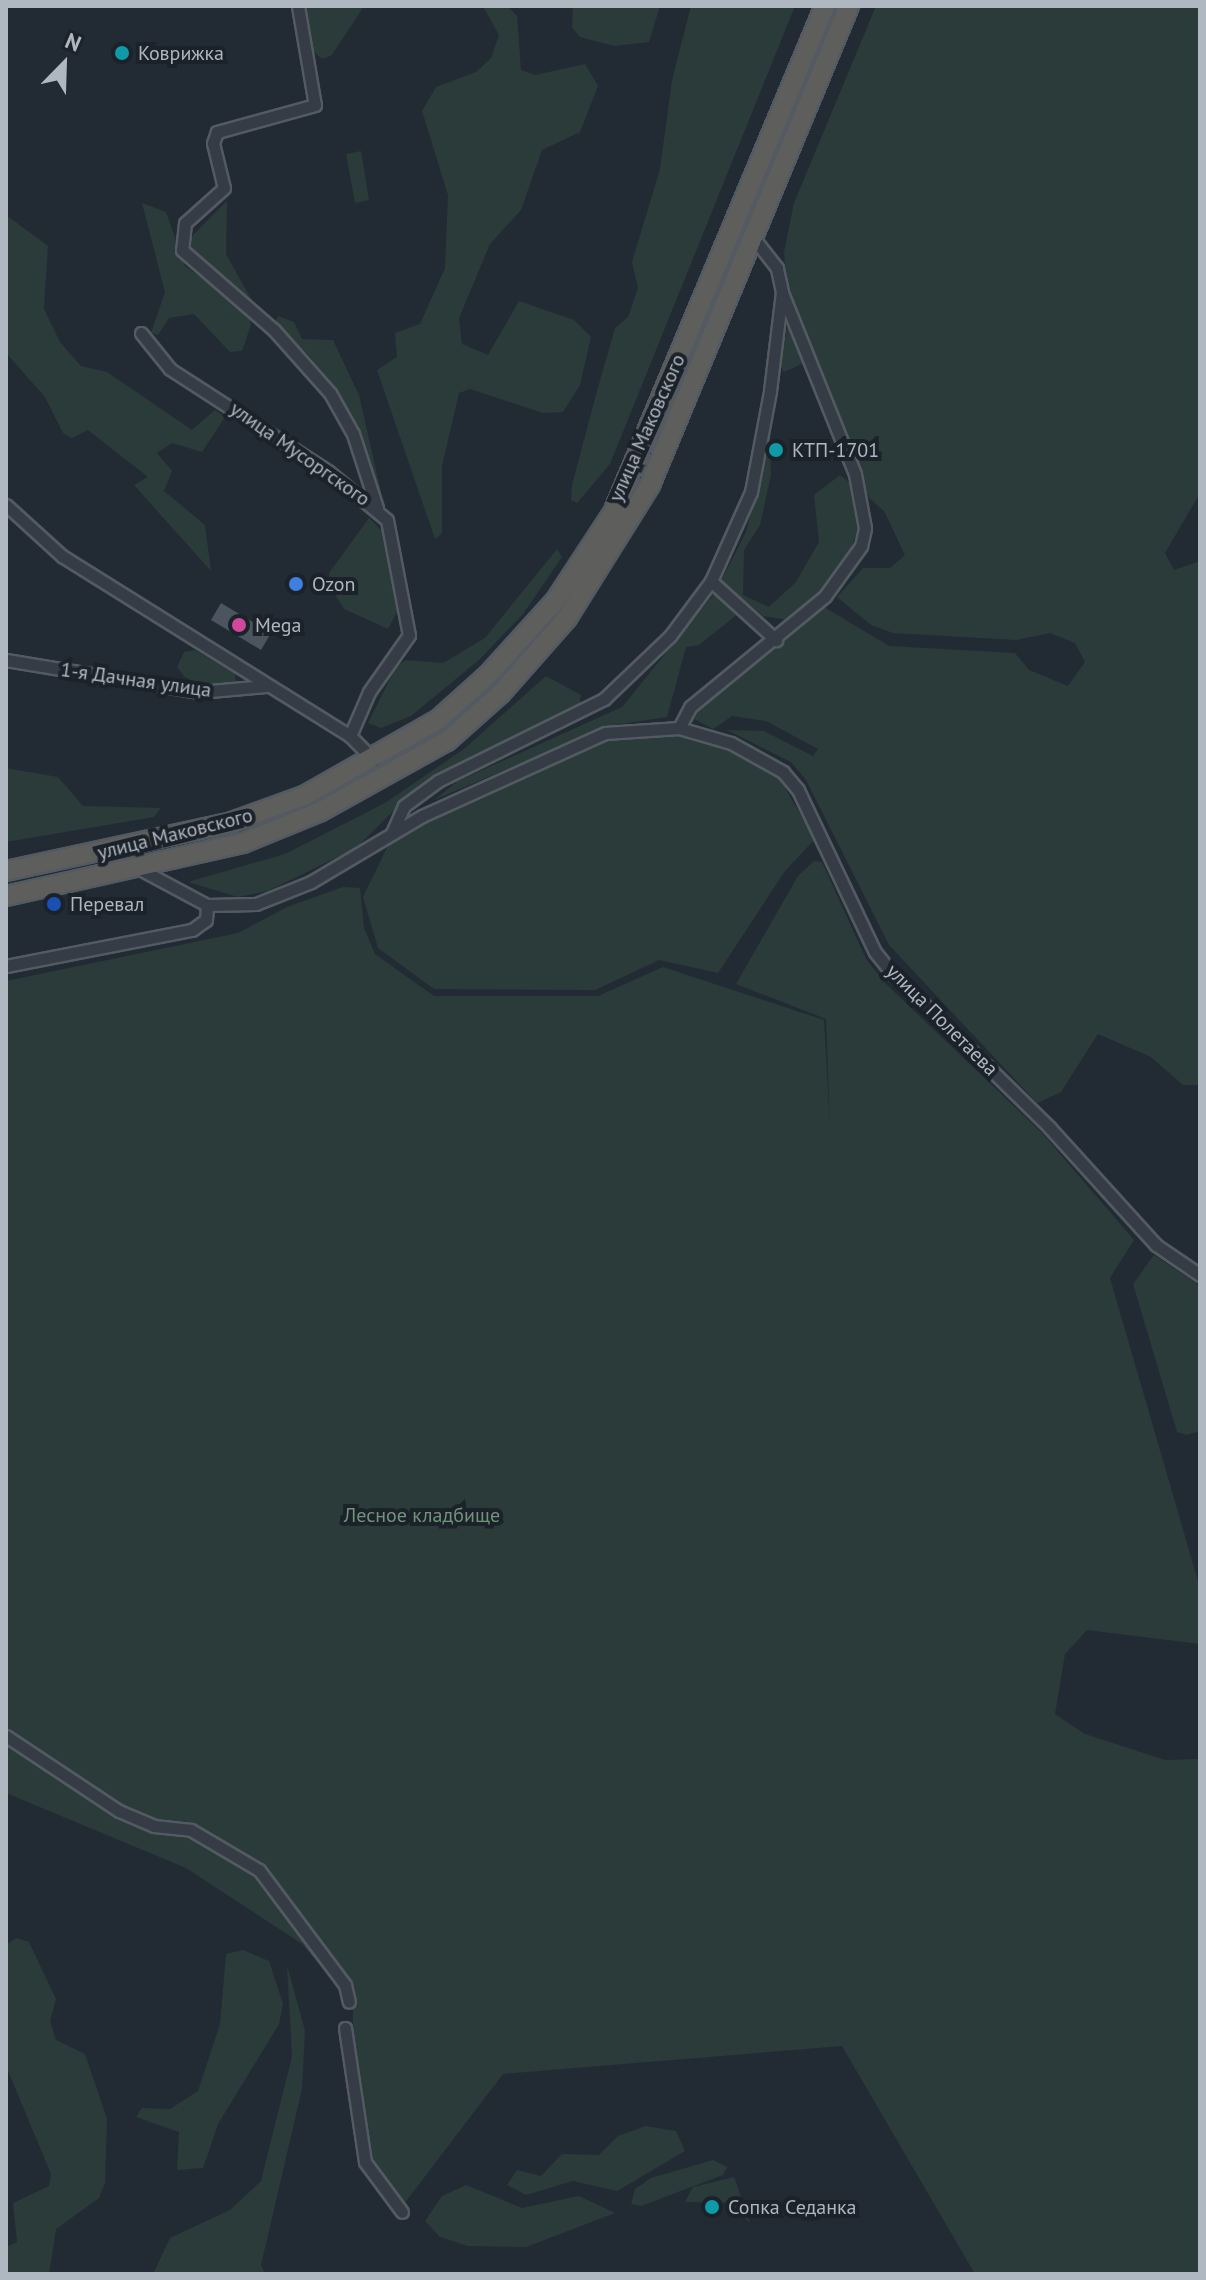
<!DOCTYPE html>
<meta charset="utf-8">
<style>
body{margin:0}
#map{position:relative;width:1206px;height:2280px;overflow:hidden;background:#222b34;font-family:"PT Sans",sans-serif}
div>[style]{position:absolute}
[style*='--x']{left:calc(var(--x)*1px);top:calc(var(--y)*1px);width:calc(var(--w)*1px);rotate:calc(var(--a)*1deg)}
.green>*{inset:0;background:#2a3b3a}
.building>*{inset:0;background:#4b555f}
.roads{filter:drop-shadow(2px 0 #535a62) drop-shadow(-2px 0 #535a62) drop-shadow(0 2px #535a62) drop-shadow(0 -2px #535a62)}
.minor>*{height:11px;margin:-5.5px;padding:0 5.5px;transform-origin:5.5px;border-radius:5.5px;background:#353c45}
.trunk>*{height:18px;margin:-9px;padding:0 9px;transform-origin:9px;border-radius:9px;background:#5e5e5c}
.dots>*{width:22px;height:22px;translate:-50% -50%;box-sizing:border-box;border:4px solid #1b2229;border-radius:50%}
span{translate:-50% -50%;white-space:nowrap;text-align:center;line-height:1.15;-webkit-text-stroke:8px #1b2229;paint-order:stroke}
.poi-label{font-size:20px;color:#afb7c1}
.left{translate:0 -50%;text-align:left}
.street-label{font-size:20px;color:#afb7c1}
.park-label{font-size:20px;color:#719577}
.frame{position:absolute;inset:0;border:8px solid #afb7c1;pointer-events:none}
.north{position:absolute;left:24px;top:24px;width:80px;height:80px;-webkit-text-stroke:6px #1b2229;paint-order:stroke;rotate:23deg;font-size:22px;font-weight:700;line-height:32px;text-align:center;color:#afb7c1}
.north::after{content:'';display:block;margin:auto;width:28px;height:36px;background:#afb7c1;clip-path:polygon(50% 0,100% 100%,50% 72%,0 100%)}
</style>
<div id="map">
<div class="green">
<i style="clip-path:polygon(303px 6px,364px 6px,332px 55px,322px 59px,312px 50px)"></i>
<i style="clip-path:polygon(573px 6px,660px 6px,649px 42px,614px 46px,580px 37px,572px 27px)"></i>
<i style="clip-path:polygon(691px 6px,795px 6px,610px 464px,577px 503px,571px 500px,572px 485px,597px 391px,615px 328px,628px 317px,638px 288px,632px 262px,660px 169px,672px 80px)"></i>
<i style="clip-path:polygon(876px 6px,1200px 6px,1200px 493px,1165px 553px,1174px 570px,1200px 561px,1200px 1085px,1183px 1085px,1151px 1057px,1098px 1034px,1061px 1092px,1037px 1103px,889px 945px,806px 780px,791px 762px,727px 730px,764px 731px,813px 756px,818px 749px,766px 721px,732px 716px,713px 729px,694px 719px,702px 706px,824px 607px,889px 646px,1015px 653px,1029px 670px,1068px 686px,1085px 662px,1075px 643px,1050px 633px,1016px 640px,893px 633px,871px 625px,837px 597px,863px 568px,890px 568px,905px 555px,884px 511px,869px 498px,787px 289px,784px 252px,794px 203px)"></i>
<i style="clip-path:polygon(484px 8px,509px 8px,517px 16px,521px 70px,535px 75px,585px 64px,598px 86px,580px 132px,542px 150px,521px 210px,490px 244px,459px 318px,462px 344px,488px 355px,519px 301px,574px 320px,591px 337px,580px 385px,563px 412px,543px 413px,470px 389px,459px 393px,442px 466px,442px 533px,435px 539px,377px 370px,397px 357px,395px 333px,420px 324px,445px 268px,448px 195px,422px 111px,436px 87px,476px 72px,491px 58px,499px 35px)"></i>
<i style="clip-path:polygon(361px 151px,369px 200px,355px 203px,346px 154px)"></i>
<i style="clip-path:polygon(227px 201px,226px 254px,251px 299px,188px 253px,189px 239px)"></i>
<i style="clip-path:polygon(142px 203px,166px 212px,185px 266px,247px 310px,251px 325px,242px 351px,230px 352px,194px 314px,169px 318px,158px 335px,151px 333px,165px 292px)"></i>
<i style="clip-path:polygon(6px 215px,48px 246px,44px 309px,60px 342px,81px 366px,107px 372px,192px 430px,215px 410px,225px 417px,202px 452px,172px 443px,157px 453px,172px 471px,164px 491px,205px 525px,211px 571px,134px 485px,148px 477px,88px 430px,72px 438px,63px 433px,45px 397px,6px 353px)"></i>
<i style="clip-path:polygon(278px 316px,294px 322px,302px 339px,333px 340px,359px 395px,383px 501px,342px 402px,310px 357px,275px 323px)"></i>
<i style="clip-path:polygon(788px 322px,802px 364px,784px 372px,780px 366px)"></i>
<i style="clip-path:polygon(770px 433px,771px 475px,760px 525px,744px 550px,743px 595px,769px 607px,796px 582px,819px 542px,814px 495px,840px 475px,850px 483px,858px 528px,847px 561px,822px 594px,789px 620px,763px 616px,721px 581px,746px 532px)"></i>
<i style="clip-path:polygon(369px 518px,388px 537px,398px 610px,388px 629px,344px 609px,329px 585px,329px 573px)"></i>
<i style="clip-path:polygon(557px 549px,562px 557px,523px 614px,480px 659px,411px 716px,381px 728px,368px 723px,396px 667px,406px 660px,443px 663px,485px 638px)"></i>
<i style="clip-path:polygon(714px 594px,739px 613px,699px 645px,686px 647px,667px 717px,608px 726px,434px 800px,458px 781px,622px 707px)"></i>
<i style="clip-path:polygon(195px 650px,235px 674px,236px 683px,203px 686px,185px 677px,177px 667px,184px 652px)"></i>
<i style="clip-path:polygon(546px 676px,581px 695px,580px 703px,419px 786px,356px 848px,268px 891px,238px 897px,188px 882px,285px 854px,385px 803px,464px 749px)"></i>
<i style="clip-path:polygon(678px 734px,736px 752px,779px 778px,815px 839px,785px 871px,718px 973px,659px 960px,595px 990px,434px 989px,378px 948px,363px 897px,393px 835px,603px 740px)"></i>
<i style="clip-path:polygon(6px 768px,58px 777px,83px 806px,161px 808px,154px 817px,6px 842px)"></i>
<i style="clip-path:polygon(814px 861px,822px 862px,866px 959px,885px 983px,1042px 1133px,1134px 1240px,1110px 1278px,1200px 1588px,1200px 1644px,1087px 1630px,1065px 1654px,1055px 1714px,1085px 1734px,1165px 1760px,1200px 1759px,1200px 2274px,975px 2274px,842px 2046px,503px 2074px,404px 2204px,375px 2172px,370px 2156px,353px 2049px,353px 2005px,302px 1944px,186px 1868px,6px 1793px,6px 981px,238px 933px,287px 907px,343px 887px,360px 888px,364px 928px,375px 954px,434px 996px,598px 996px,663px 967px,824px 1020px,830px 1127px,826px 1019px,736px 984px,798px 876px)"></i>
<i style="clip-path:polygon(1154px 1255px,1200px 1286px,1200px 1431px,1187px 1435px,1177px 1432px,1133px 1284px)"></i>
<i style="clip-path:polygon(16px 1938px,29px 1942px,56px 1999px,50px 2021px,56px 2040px,85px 2054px,107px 2119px,105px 2183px,99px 2198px,56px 2229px,49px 2274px,6px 2274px,6px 2247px,17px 2242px,13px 2203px,49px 2186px,51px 2174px,6px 2066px,6px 1945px)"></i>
<i style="clip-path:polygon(243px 1950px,269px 1961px,283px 2004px,279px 2024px,218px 2124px,203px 2168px,177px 2170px,179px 2132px,136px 2117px,142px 2108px,170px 2109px,198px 2091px,220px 2024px,226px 1954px)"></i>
<i style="clip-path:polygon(287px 1965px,305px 2031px,302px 2089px,261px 2265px,265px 2274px,153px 2274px,170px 2238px,230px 2210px,261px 2181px,292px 2056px)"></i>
<i style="clip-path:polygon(646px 2126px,676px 2131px,685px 2151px,617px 2191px,573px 2181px,526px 2195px,507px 2185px,517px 2170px,541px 2176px,562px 2154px,599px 2155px,618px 2136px)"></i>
<i style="clip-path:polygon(713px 2160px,727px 2167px,723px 2175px,641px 2206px,631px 2204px,635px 2189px,651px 2178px)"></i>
<i style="clip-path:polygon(734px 2177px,750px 2223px,730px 2203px,685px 2202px,693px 2187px)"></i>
<i style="clip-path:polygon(466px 2185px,522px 2208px,579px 2196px,615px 2213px,526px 2247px,468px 2246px,440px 2237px,425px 2221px,442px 2196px)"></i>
</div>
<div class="building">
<i style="clip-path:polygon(221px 603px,271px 633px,261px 650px,211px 620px)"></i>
</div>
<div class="roads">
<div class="minor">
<i style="--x:298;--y:6;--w:100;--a:80.3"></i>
<i style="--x:315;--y:105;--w:102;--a:164.6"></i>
<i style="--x:217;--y:132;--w:12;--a:110"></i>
<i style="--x:213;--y:143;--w:46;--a:76.3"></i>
<i style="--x:224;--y:188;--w:52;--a:138.1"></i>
<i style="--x:185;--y:223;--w:27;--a:96"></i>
<i style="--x:182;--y:250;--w:122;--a:41"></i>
<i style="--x:274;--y:330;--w:84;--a:48.4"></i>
<i style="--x:330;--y:393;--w:47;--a:60.7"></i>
<i style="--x:353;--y:434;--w:78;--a:72"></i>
<i style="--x:141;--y:333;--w:46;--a:51.1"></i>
<i style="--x:170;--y:369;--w:189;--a:32.9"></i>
<i style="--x:329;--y:472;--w:75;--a:39.6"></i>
<i style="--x:387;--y:520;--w:117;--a:79.2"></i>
<i style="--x:409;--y:635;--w:70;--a:125.1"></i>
<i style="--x:369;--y:692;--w:48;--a:113.4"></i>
<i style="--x:6;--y:505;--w:76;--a:42.3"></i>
<i style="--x:62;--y:556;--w:340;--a:32"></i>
<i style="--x:350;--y:736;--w:34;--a:45"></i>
<i style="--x:711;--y:581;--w:88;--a:42.2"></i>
<i style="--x:6;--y:660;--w:196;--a:9.4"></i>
<i style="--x:199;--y:692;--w:67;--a:-5.1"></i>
<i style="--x:679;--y:728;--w:24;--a:-62"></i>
<i style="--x:690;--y:707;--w:175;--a:-39.4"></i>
<i style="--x:825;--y:596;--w:62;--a:-54.2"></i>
<i style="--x:861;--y:546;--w:18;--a:-77"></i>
<i style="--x:865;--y:528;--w:55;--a:-100.5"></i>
<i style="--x:855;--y:474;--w:193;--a:-111.9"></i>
<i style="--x:392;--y:833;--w:30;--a:-66"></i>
<i style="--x:404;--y:806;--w:42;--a:-36.3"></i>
<i style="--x:438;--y:781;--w:185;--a:-26.3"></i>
<i style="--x:604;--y:699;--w:91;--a:-43.7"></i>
<i style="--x:670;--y:636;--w:69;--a:-53.3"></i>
<i style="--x:711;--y:581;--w:98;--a:-65.8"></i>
<i style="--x:751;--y:492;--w:103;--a:-79.3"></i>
<i style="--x:770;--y:391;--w:100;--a:-83.1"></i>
<i style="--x:782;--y:292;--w:25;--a:-102"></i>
<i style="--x:777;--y:268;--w:37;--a:-128"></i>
<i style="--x:136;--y:867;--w:81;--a:28.2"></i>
<i style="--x:207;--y:905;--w:49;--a:-1.2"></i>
<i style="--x:256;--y:904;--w:59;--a:-21.8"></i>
<i style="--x:311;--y:882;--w:129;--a:-30.7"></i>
<i style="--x:422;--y:816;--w:201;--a:-24.4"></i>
<i style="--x:605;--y:733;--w:74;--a:-3.9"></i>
<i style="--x:679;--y:728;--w:54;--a:16.1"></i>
<i style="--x:731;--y:743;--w:60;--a:29.1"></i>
<i style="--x:783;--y:772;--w:23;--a:50"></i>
<i style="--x:798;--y:790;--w:179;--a:64.6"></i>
<i style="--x:875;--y:952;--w:28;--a:51"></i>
<i style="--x:893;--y:974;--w:219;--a:44.4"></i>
<i style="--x:1049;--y:1127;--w:159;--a:47.8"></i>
<i style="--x:1156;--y:1245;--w:53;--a:34.3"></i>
<i style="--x:6;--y:966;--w:189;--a:-11"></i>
<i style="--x:192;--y:930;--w:17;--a:-36"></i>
<i style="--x:206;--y:920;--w:15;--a:-86"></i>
<i style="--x:6;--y:1736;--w:136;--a:33.6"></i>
<i style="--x:119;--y:1811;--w:38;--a:23"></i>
<i style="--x:154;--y:1826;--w:37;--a:6"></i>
<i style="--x:191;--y:1830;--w:79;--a:30.5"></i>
<i style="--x:259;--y:1870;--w:144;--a:53.2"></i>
<i style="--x:345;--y:1985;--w:17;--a:77"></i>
<i style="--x:345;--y:2028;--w:135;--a:81.5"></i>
<i style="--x:365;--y:2162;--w:62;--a:53.5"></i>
</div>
<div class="trunk">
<i style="--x:6;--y:871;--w:231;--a:-12.2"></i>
<i style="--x:232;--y:822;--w:77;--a:-19.9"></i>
<i style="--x:304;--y:796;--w:154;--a:-29.6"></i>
<i style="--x:438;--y:720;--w:67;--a:-42"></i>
<i style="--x:488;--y:675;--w:101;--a:-47.8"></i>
<i style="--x:556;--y:600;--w:104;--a:-56.8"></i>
<i style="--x:613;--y:513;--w:550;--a:-67.31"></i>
<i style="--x:6;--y:896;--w:243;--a:-12.6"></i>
<i style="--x:243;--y:843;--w:84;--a:-22.3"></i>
<i style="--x:321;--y:811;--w:144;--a:-29.1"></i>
<i style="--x:447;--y:741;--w:71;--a:-41.6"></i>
<i style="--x:500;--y:694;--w:101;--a:-48.6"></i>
<i style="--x:567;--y:618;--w:157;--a:-58"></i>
<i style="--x:650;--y:485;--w:519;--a:-67.44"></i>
</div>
</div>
<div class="dots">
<i style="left:122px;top:53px;background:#0f9aa8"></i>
<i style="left:776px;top:450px;background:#0f9aa8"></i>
<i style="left:296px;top:584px;background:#3f7fe0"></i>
<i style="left:239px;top:625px;background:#d1479c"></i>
<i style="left:54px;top:904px;background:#1a4fb4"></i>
<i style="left:712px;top:2207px;background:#0f9aa8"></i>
</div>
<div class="poi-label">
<span class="left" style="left:138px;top:53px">Коврижка</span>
<span class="left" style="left:792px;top:450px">КТП-1701</span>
<span class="left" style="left:312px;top:584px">Ozon</span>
<span class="left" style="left:255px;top:625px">Mega</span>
<span class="left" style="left:70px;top:904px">Перевал</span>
<span class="left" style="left:728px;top:2207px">Сопка Седанка</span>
</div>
<div class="street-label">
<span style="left:647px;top:428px;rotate:-66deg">улица Маковского</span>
<span style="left:300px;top:454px;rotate:35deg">улица Мусоргского</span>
<span style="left:136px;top:680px;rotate:8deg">1-я Дачная улица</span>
<span style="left:175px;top:834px;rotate:-14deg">улица Маковского</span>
<span style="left:942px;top:1020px;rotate:45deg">улица Полетаева</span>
</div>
<div class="park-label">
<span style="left:422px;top:1515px">Лесное кладбище</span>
</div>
<div class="frame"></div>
<div class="north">N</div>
</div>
